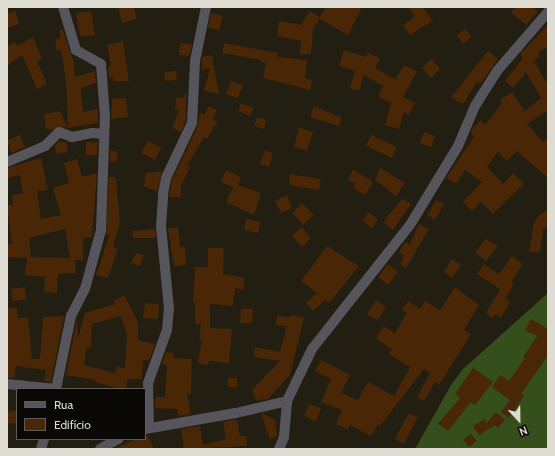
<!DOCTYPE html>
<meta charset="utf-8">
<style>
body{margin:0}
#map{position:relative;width:555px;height:456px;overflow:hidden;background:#231e12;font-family:Cabin,sans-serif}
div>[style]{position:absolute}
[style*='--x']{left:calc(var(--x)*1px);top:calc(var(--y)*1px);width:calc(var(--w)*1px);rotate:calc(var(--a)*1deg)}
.forest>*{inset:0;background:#344f1b}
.building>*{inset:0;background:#482606}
.minor>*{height:10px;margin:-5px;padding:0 5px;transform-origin:5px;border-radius:5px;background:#56555b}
span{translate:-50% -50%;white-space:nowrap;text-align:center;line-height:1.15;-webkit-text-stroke:3px #0a0804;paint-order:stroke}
.frame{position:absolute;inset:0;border:8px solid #dedbd3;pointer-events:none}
.legend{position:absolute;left:16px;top:388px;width:130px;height:52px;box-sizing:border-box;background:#0a0804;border:1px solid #5f5c57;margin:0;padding:5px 7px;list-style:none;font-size:12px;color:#dedbd3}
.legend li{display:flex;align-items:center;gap:8px;height:20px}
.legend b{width:20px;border:1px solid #5f5c57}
.north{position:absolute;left:499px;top:400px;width:40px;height:40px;-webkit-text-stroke:3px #0a0804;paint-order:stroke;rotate:158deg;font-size:11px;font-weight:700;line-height:16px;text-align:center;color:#dedbd3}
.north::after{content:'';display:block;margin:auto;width:14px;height:18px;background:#dedbd3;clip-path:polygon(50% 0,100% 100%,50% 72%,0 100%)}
</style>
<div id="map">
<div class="forest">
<i style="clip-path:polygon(548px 293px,548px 449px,415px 449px,451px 385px,463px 369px)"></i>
</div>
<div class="building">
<i style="clip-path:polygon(118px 7px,134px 7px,137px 19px,122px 23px)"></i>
<i style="clip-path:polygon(326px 7px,362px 7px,348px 35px,320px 19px,313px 29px,311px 54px,300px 54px,301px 41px,277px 36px,279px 21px,301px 25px,310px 11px,320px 17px)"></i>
<i style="clip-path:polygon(408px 7px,423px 7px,433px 21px,410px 35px,403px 25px,415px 16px)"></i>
<i style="clip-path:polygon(515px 7px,533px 7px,538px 11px,526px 25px,511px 12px)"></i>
<i style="clip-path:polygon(15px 10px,19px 24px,7px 28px,7px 13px)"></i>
<i style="clip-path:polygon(91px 11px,95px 35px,80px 37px,76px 13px)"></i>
<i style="clip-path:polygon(211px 13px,223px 16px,219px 30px,208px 28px)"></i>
<i style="clip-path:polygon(548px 25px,548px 46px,538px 53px,540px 56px,534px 61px,548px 85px,548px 110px,527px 124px,543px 142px,548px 138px,548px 178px,517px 151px,507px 161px,498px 152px,487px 167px,503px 184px,513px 173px,524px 184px,493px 214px,481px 202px,472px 211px,463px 202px,482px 182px,465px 170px,456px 184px,446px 178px,474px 137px,471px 133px,472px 129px,481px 120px,485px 125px,502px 103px,500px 100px,512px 92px,525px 111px,541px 98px,526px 72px,513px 88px,505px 81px,523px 58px,520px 54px)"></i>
<i style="clip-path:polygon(465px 29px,472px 37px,463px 44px,457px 35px)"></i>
<i style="clip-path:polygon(60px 30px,63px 30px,74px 63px,75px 77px,95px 71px,96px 83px,81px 88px,83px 112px,98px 109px,98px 123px,68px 128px,58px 126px,52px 130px,46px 129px,44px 114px,60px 111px,68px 128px,66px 82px,61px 49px,57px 51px,55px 39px,60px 38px)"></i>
<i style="clip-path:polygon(33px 37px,42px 59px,37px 61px,47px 84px,37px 89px,22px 55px,7px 66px,7px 47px,14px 42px,17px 46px)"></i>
<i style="clip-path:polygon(123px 41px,129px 81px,113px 81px,113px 77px,109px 78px,108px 66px,111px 65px,107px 45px)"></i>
<i style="clip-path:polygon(180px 43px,192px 44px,189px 56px,179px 55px)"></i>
<i style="clip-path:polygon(224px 43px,278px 53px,277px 57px,307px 60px,305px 78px,312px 80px,310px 90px,263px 78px,266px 63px,261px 62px,261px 60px,222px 53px)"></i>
<i style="clip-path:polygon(344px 50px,366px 57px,368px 53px,380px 58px,375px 68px,395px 79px,404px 65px,417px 72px,403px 97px,415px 103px,409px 115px,404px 112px,399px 129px,385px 125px,391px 103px,378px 96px,383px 86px,364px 75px,359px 91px,350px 88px,355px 71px,339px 66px)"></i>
<i style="clip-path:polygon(488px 51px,498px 59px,480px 84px,477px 82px,463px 104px,451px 97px)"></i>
<i style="clip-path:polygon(212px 55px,214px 67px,219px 94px,204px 91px,210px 68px,202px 70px,202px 57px)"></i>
<i style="clip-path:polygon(431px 59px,440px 69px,431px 78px,422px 68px)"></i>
<i style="clip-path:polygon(176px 71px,177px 80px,165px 81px,164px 72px)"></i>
<i style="clip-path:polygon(231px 81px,243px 85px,238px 98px,226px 94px)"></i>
<i style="clip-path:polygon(186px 91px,186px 121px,181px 132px,172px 128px,179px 110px,175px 109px,176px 97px,183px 98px)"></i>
<i style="clip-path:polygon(126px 98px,128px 117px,111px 119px,112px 99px)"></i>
<i style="clip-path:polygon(241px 103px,254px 108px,250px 116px,238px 111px)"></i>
<i style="clip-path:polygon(209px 106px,217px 110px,213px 119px,217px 122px,207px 139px,204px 137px,187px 166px,190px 167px,181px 186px,181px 197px,169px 197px,172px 180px,198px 126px,199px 117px,201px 113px,204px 115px)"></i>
<i style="clip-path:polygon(314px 106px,342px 118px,339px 126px,310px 117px)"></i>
<i style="clip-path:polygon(257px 117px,266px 120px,264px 129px,254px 126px)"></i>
<i style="clip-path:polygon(299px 127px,313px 132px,307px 151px,294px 147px)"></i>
<i style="clip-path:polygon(424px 132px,435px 136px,431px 147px,420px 143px)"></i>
<i style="clip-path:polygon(20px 135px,25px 147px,11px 153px,7px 140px)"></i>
<i style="clip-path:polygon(371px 135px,397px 147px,392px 158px,366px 146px)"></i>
<i style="clip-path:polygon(148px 141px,161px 148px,155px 160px,141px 153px)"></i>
<i style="clip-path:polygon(58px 142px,66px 142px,68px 152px,56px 154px,55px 146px)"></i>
<i style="clip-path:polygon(86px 142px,98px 142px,97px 155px,86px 155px)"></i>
<i style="clip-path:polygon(110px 150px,118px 152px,116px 162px,110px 161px)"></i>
<i style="clip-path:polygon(265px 150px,273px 153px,269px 167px,260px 164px)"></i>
<i style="clip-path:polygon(evenodd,41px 158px,48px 190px,37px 191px,41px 219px,61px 215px,53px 188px,69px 183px,64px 163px,77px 159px,82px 177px,97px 173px,92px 237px,83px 238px,83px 260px,75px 260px,76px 273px,58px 274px,57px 293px,44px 292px,45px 277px,25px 275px,27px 258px,7px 257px,7px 244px,12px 244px,7px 205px,13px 205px,12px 195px,23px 193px,20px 175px,7px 178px,7px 168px,41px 158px,65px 229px,70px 258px,31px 257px,29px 238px,65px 229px)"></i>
<i style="clip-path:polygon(380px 168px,405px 183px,396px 196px,375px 180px)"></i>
<i style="clip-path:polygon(353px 169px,373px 182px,365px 195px,353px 188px,356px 183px,348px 180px)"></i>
<i style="clip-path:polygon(226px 170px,241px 177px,238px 185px,261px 193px,254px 215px,226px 202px,233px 187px,221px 182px)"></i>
<i style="clip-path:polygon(162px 171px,157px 192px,144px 186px,146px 173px)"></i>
<i style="clip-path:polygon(290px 174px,321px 179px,319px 190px,289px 185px)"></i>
<i style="clip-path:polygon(109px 177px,116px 177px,120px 224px,113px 247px,118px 249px,108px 278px,96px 275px,110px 234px,106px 235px)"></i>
<i style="clip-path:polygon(287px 195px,292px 208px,281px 213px,275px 201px)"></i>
<i style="clip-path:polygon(402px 199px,411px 204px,393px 230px,383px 222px)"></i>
<i style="clip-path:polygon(436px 200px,444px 204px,435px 220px,427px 215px)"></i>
<i style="clip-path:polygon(302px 203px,314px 215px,303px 225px,292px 213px)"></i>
<i style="clip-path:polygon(548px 210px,548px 227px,543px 229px,540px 253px,529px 251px,534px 223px,540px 214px)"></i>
<i style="clip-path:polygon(369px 212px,378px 220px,372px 228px,362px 220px)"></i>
<i style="clip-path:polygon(246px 219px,260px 222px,258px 233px,244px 230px)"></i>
<i style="clip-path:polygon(419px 224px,429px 229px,406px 268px,400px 264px,404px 256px,399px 252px,405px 242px,410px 244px)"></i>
<i style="clip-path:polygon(178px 227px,180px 247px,185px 246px,186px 265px,174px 266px,168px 228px)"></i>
<i style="clip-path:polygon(302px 227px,311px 238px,302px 247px,292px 236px)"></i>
<i style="clip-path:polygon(155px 229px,156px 238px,133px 238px,132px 231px)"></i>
<i style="clip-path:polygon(486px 239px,498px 246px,486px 261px,475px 252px)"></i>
<i style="clip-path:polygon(327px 246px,359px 266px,329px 303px,325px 300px,313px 311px,306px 303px,317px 293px,301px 281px)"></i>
<i style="clip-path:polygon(208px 248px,224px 248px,223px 274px,245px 278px,243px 290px,235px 288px,233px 306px,210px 304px,210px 328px,232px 329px,229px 363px,209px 361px,208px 365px,198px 363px,202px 340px,199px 340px,201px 324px,195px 324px,195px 303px,193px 303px,195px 267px,208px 267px)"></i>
<i style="clip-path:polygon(136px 253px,144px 255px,140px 266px,131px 263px)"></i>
<i style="clip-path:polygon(512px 256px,523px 264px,511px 282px,514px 284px,505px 299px,510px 302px,501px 318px,495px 314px,492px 318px,486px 313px,500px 289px,477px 274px,484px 264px,499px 274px)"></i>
<i style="clip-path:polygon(452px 259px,461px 265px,452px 278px,444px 272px)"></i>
<i style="clip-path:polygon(388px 264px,398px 272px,388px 285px,378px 277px)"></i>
<i style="clip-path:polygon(25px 287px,26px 300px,12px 301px,11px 289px)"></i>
<i style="clip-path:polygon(455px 287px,479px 305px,464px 330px,471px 334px,439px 385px,435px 382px,424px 401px,417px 397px,430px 373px,424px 369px,380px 426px,378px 424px,371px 436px,350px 425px,348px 430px,336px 424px,342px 410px,321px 402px,331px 379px,315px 371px,321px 360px,350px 375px,341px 393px,358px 400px,368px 382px,394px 396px,410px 367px,389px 354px,392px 349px,376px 339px,383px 326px,395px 333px,407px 313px,402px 310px,408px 301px,420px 309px,425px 301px,440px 310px)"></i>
<i style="clip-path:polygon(evenodd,124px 295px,138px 322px,138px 340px,155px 344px,149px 361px,143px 360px,142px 379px,128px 379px,125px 389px,121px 389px,95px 382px,96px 380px,66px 375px,77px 319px,78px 339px,85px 313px,115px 304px,113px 301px,124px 295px,121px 316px,127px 335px,125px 369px,117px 366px,115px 373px,84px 365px,87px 347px,91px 347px,92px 324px,121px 316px)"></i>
<i style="clip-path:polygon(376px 300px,386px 307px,378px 321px,367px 314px)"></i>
<i style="clip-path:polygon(145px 303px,159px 304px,158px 319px,143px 318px)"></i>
<i style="clip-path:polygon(7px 308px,17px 308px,18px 318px,28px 318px,32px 359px,40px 359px,43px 317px,64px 316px,51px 382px,44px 381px,46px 370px,16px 366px,14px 378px,7px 378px)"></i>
<i style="clip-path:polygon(241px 309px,253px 309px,252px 323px,240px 323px)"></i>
<i style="clip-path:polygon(291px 315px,304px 318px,290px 375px,268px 399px,256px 400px,252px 390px,280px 361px,254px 357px,255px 347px,280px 352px,287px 326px,276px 325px,277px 316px,290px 317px)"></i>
<i style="clip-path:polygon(531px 319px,548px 329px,548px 355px,521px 394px,524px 396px,509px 418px,501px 412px,510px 400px,492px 387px,500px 375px,509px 381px,525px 358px,523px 357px,537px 336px,525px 330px)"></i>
<i style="clip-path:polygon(166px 352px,174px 353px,173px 358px,192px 359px,191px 394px,187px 394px,191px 414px,179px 416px,177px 409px,155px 408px,156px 397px,165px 397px,167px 365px,162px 364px)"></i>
<i style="clip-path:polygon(473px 368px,493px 382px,475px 405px,471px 402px,448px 431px,438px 424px,460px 398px,455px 394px)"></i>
<i style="clip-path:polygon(228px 378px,237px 378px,237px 387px,228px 387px)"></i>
<i style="clip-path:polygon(309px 404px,321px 408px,316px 421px,304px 416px)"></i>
<i style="clip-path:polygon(17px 410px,17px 423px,8px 424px,7px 412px)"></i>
<i style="clip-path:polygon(496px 412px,505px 420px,498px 428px,495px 425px,479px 435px,473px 426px,485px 419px,487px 423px)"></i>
<i style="clip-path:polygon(263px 413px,275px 420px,277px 436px,270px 439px,261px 414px)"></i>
<i style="clip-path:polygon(409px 413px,418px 417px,404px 444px,395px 439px)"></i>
<i style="clip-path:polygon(237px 419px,240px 436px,246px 436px,247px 446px,184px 449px,181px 429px,200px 426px,203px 445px,226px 439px,223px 422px)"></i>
<i style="clip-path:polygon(471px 434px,477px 441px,469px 447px,463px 440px)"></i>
<i style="clip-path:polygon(148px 435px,154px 449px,113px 449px,137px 439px,145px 439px)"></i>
</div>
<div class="minor">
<i style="--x:7;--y:162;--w:41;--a:-22.8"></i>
<i style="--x:45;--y:146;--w:20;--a:-45"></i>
<i style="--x:59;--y:132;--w:14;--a:21"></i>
<i style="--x:72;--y:137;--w:20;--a:-11"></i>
<i style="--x:92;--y:133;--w:12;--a:5"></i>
<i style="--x:7;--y:384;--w:49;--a:5.8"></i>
<i style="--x:56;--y:389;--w:75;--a:-78.4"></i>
<i style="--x:71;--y:316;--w:30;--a:-63"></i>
<i style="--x:85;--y:289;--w:61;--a:-74.8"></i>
<i style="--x:101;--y:230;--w:113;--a:-88"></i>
<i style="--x:105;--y:117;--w:53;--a:-94.3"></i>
<i style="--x:101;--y:64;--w:29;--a:-151"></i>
<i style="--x:76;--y:50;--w:45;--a:-106.8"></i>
<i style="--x:149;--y:427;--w:44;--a:-91.3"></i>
<i style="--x:148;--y:383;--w:56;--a:-70.3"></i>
<i style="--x:167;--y:330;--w:21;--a:-85"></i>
<i style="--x:169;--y:309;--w:83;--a:-95.5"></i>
<i style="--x:161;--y:226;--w:32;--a:-86"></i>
<i style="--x:163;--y:194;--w:16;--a:-79"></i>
<i style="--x:166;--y:178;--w:61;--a:-64.7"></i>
<i style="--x:192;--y:123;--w:62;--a:-87.2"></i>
<i style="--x:195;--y:61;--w:55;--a:-78.5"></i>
<i style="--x:145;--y:429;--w:92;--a:-10"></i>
<i style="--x:236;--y:413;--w:52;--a:-13.2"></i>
<i style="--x:287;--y:401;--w:58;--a:-64.3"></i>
<i style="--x:312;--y:349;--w:158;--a:-51.7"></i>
<i style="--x:410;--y:225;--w:92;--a:-58.7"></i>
<i style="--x:458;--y:146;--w:43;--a:-67"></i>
<i style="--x:475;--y:106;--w:41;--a:-57.8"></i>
<i style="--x:497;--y:71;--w:78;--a:-49.2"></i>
<i style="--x:41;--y:449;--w:10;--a:-73"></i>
<i style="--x:100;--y:449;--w:21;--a:-29"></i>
<i style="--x:279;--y:449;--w:13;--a:-67"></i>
<i style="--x:284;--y:437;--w:36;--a:-85"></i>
</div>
<div class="frame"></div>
<ul class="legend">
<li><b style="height:5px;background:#56555b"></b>Rua</li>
<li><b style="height:11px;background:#482606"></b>Edifício</li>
</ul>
<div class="north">N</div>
</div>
